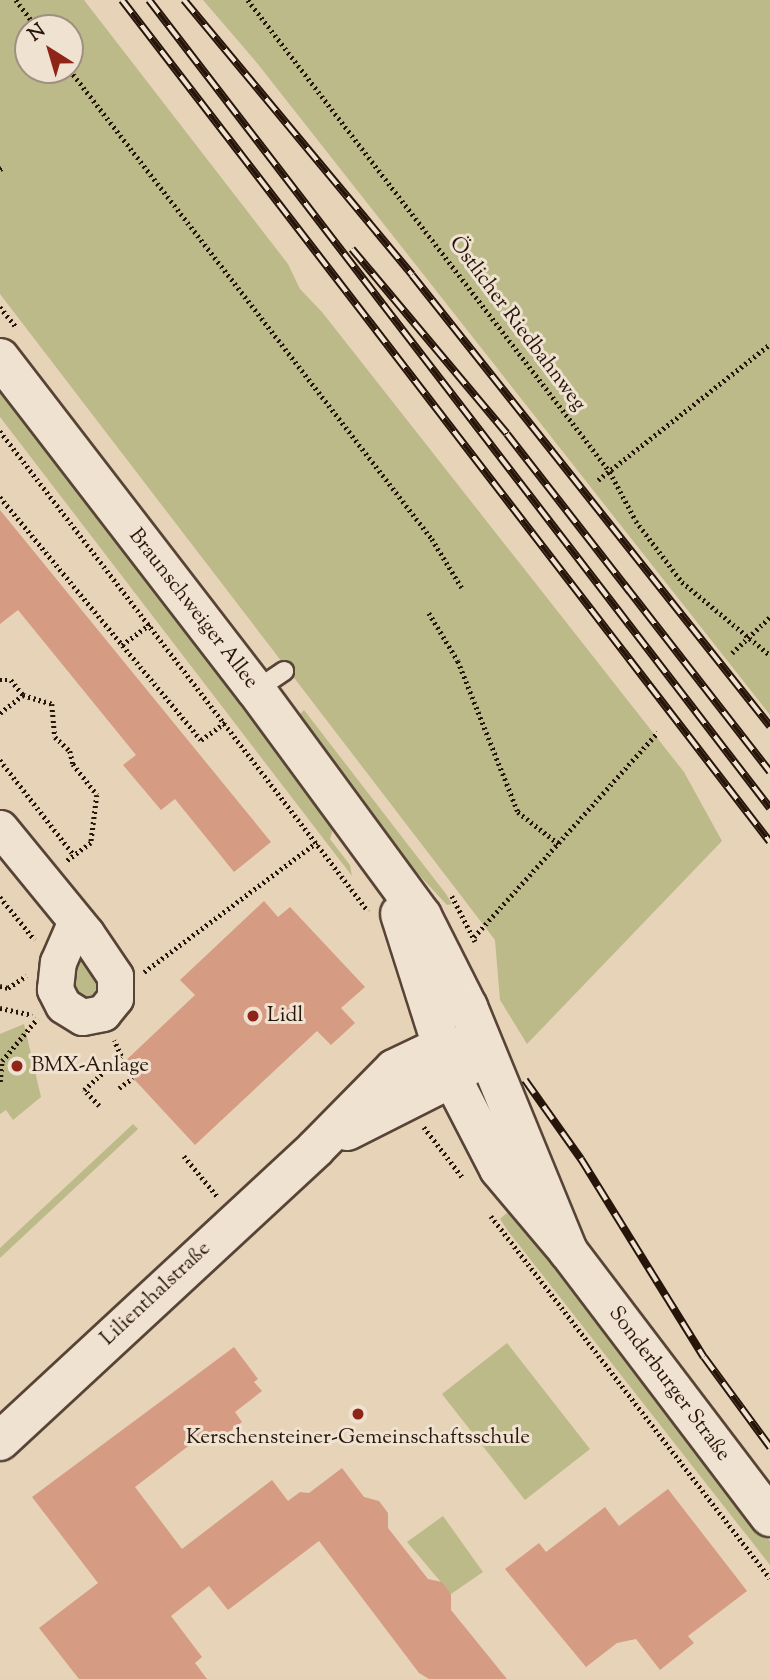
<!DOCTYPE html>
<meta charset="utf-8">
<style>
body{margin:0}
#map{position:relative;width:770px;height:1679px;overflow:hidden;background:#e6d3b8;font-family:"Sorts Mill Goudy",serif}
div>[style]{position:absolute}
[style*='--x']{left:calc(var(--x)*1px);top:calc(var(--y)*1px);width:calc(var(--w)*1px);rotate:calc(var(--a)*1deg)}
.green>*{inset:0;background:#bdba89}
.building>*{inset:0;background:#d69c83}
.path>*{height:4.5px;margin-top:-2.25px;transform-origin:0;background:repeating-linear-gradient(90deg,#28150a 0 2px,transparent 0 5.5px)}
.roads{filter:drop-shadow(2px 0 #584436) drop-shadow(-2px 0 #584436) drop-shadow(0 2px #584436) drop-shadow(0 -2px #584436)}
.lane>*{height:18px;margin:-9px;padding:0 9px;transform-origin:9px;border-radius:9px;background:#efe2d1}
.street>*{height:35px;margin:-17.5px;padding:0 17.5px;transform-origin:17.5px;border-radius:17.5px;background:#efe2d1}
.secondary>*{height:38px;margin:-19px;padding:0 19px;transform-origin:19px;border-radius:19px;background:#efe2d1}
.rail>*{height:8px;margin-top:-4px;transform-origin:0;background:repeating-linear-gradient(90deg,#efe2d1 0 16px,#28150a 0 32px);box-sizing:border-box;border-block:2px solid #28150a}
.dots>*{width:19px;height:19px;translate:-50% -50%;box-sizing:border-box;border:4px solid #efe2d1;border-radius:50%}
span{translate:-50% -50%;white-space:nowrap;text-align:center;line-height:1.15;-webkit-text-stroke:6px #efe2d1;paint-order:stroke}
.street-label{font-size:21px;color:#28150a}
.poi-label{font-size:21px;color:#28150a}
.left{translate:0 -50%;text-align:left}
.north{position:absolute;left:14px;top:14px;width:70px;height:70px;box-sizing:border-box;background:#efe2d1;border:2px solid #9f9081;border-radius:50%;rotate:323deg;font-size:19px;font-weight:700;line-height:28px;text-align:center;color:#28150a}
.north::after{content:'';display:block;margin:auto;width:24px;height:32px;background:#8f2418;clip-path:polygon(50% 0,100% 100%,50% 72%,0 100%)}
</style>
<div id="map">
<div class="green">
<i style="clip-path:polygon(evenodd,0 0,84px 0,288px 264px,300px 289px,322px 312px,684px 772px,722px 841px,527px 1044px,500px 1000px,495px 940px,0 294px,0 0,28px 28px,70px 28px,70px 70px,28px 70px,28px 28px)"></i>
<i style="clip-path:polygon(203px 0,770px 0,770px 715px,257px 63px)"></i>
<i style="clip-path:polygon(0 385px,336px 821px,330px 839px,350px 865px,352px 876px,0 417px)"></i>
<i style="clip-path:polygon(304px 710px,446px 894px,452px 904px,447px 905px,395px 849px,295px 719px)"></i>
<i style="clip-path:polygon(73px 939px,103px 980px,101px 994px,89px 1003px,67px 988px)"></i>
<i style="clip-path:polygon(24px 1024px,41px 1097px,13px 1120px,6px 1110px,0 1114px,0 1034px)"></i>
<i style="clip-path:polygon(133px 1124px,138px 1129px,0 1258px,0 1248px)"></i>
<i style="clip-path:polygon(508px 1212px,556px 1259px,770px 1541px,770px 1565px,508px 1231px,500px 1219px)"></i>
<i style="clip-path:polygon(507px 1343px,590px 1449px,525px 1500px,442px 1394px)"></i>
<i style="clip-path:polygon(443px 1516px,483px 1572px,451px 1594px,407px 1542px)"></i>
</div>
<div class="building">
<i style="clip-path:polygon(0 510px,271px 842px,234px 872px,175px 799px,161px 810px,123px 765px,136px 755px,18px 610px,0 624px)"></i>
<i style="clip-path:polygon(264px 901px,278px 917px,290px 907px,365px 987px,341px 1008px,355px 1023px,331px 1045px,317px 1031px,195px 1145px,121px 1065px,195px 995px,180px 980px)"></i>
<i style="clip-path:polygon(234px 1347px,258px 1379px,254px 1382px,262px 1391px,235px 1412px,242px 1422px,213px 1445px,204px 1434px,135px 1487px,182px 1549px,272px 1480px,288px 1501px,300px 1492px,309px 1493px,342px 1468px,364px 1497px,379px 1501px,388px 1513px,388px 1528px,428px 1579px,442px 1582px,451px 1594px,451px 1610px,507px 1679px,429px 1679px,419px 1673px,319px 1541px,228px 1610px,209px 1586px,171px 1616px,202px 1657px,195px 1663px,207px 1679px,79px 1679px,39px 1628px,98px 1583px,32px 1497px)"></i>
<i style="clip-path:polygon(668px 1489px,747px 1591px,688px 1636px,694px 1643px,660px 1670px,636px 1639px,617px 1643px,586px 1667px,505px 1569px,539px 1543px,546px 1552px,605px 1507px,619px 1526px)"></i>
</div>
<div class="path">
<i style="--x:16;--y:0;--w:35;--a:53"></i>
<i style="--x:248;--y:0;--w:595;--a:52.51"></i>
<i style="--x:610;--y:472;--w:55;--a:62"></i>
<i style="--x:636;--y:521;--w:76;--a:53"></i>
<i style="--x:682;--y:582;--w:114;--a:39.7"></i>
<i style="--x:70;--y:70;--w:592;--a:52.34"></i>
<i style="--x:432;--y:539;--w:57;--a:58.5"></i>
<i style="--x:0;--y:169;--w:4;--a:-27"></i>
<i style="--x:0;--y:307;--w:27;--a:51"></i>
<i style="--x:0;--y:431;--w:605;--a:52.52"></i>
<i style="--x:598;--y:480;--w:219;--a:-38.3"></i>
<i style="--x:0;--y:497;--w:315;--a:50.4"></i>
<i style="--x:201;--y:740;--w:31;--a:-36"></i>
<i style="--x:429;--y:613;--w:56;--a:58.9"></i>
<i style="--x:458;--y:661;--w:162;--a:68.3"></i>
<i style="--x:518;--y:812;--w:52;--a:38"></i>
<i style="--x:122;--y:645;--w:35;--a:-37"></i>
<i style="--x:732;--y:653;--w:52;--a:-43.5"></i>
<i style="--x:0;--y:680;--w:11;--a:0"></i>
<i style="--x:11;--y:680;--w:19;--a:51"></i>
<i style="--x:23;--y:695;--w:30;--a:17"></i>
<i style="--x:52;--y:704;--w:33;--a:85"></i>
<i style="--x:55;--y:737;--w:21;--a:43"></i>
<i style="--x:70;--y:751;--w:13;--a:77"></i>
<i style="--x:73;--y:764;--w:39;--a:52"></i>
<i style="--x:97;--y:795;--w:48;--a:97.1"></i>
<i style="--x:91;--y:843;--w:30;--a:143"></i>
<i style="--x:0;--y:713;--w:29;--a:-38"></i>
<i style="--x:0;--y:760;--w:120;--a:52.1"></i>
<i style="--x:452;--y:896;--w:51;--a:62.9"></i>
<i style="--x:0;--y:897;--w:55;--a:50.9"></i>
<i style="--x:474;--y:937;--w:275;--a:-48.1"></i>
<i style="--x:144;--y:972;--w:216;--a:-36.9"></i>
<i style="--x:0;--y:986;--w:8;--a:14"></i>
<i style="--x:8;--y:988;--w:22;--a:-34"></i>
<i style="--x:0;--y:1008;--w:33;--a:12"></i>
<i style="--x:2;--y:1061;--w:55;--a:-50.2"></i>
<i style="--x:0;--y:1082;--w:21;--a:-85"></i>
<i style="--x:119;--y:1088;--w:17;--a:-36"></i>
<i style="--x:99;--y:1106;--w:22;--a:-133"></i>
<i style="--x:84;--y:1090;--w:50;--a:-42.6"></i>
<i style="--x:121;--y:1056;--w:17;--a:-114"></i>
<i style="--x:424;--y:1127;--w:64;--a:52.6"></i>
<i style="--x:184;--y:1156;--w:52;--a:50.5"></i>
<i style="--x:491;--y:1216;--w:457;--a:52.4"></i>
</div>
<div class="roads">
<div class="lane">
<i style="--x:256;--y:690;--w:34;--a:-34"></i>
</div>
<div class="street">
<i style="--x:0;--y:828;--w:136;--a:50.7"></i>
<i style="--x:86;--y:933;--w:52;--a:56"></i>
<i style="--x:115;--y:976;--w:22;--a:90"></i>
<i style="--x:115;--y:998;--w:19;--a:129"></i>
<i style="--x:103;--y:1013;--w:21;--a:169"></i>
<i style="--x:82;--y:1017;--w:22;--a:-148"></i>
<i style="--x:63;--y:1005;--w:18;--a:-117"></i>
<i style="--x:55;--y:989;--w:27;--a:-84"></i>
<i style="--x:58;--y:962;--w:43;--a:-66.4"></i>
</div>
<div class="secondary">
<i style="--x:0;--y:358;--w:419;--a:52.4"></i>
<i style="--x:256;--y:690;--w:280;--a:53.7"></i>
<i style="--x:422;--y:916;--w:102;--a:63.2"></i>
<i style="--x:468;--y:1007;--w:264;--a:67.7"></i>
<i style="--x:400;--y:914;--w:172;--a:72.4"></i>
<i style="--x:452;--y:1078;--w:102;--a:62.7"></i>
<i style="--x:499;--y:1169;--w:107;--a:49.9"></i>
<i style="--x:568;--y:1251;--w:334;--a:52.8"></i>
<i style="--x:347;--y:1131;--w:118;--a:-26.8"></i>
<i style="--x:452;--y:1078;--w:25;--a:-37"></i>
<i style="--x:0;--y:1441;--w:430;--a:-42.8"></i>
<i style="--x:315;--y:1149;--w:112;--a:-45.4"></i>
<i style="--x:394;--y:1069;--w:53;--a:-25.6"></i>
<i style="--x:442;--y:1046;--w:25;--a:5"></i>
</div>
</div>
<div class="rail">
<i style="--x:122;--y:0;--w:1062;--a:52.42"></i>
<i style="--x:149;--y:0;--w:1019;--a:52.46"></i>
<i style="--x:184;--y:0;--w:357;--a:50.3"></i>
<i style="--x:412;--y:275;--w:576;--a:51.56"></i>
<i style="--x:352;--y:249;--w:241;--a:50"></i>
<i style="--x:507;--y:434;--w:428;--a:52.1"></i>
<i style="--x:525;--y:1080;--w:97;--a:54.7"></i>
<i style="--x:581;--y:1159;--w:233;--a:58.2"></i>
<i style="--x:704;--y:1357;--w:112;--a:53.7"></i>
</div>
<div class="dots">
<i style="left:253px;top:1016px;background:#8f2418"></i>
<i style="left:17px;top:1066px;background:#8f2418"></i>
<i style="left:358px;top:1414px;background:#8f2418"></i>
</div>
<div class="street-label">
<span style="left:517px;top:324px;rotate:53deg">Östlicher Riedbahnweg</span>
<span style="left:193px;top:609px;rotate:52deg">Braunschweiger Allee</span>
<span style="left:156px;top:1294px;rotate:-43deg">Lilienthalstraße</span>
<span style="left:669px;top:1384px;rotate:53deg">Sonderburger Straße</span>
</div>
<div class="poi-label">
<span class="left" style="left:267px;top:1016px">Lidl</span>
<span class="left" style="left:31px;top:1066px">BMX-Anlage</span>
<span style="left:358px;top:1438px">Kerschensteiner-Gemeinschaftsschule</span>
</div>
<div class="north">N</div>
</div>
